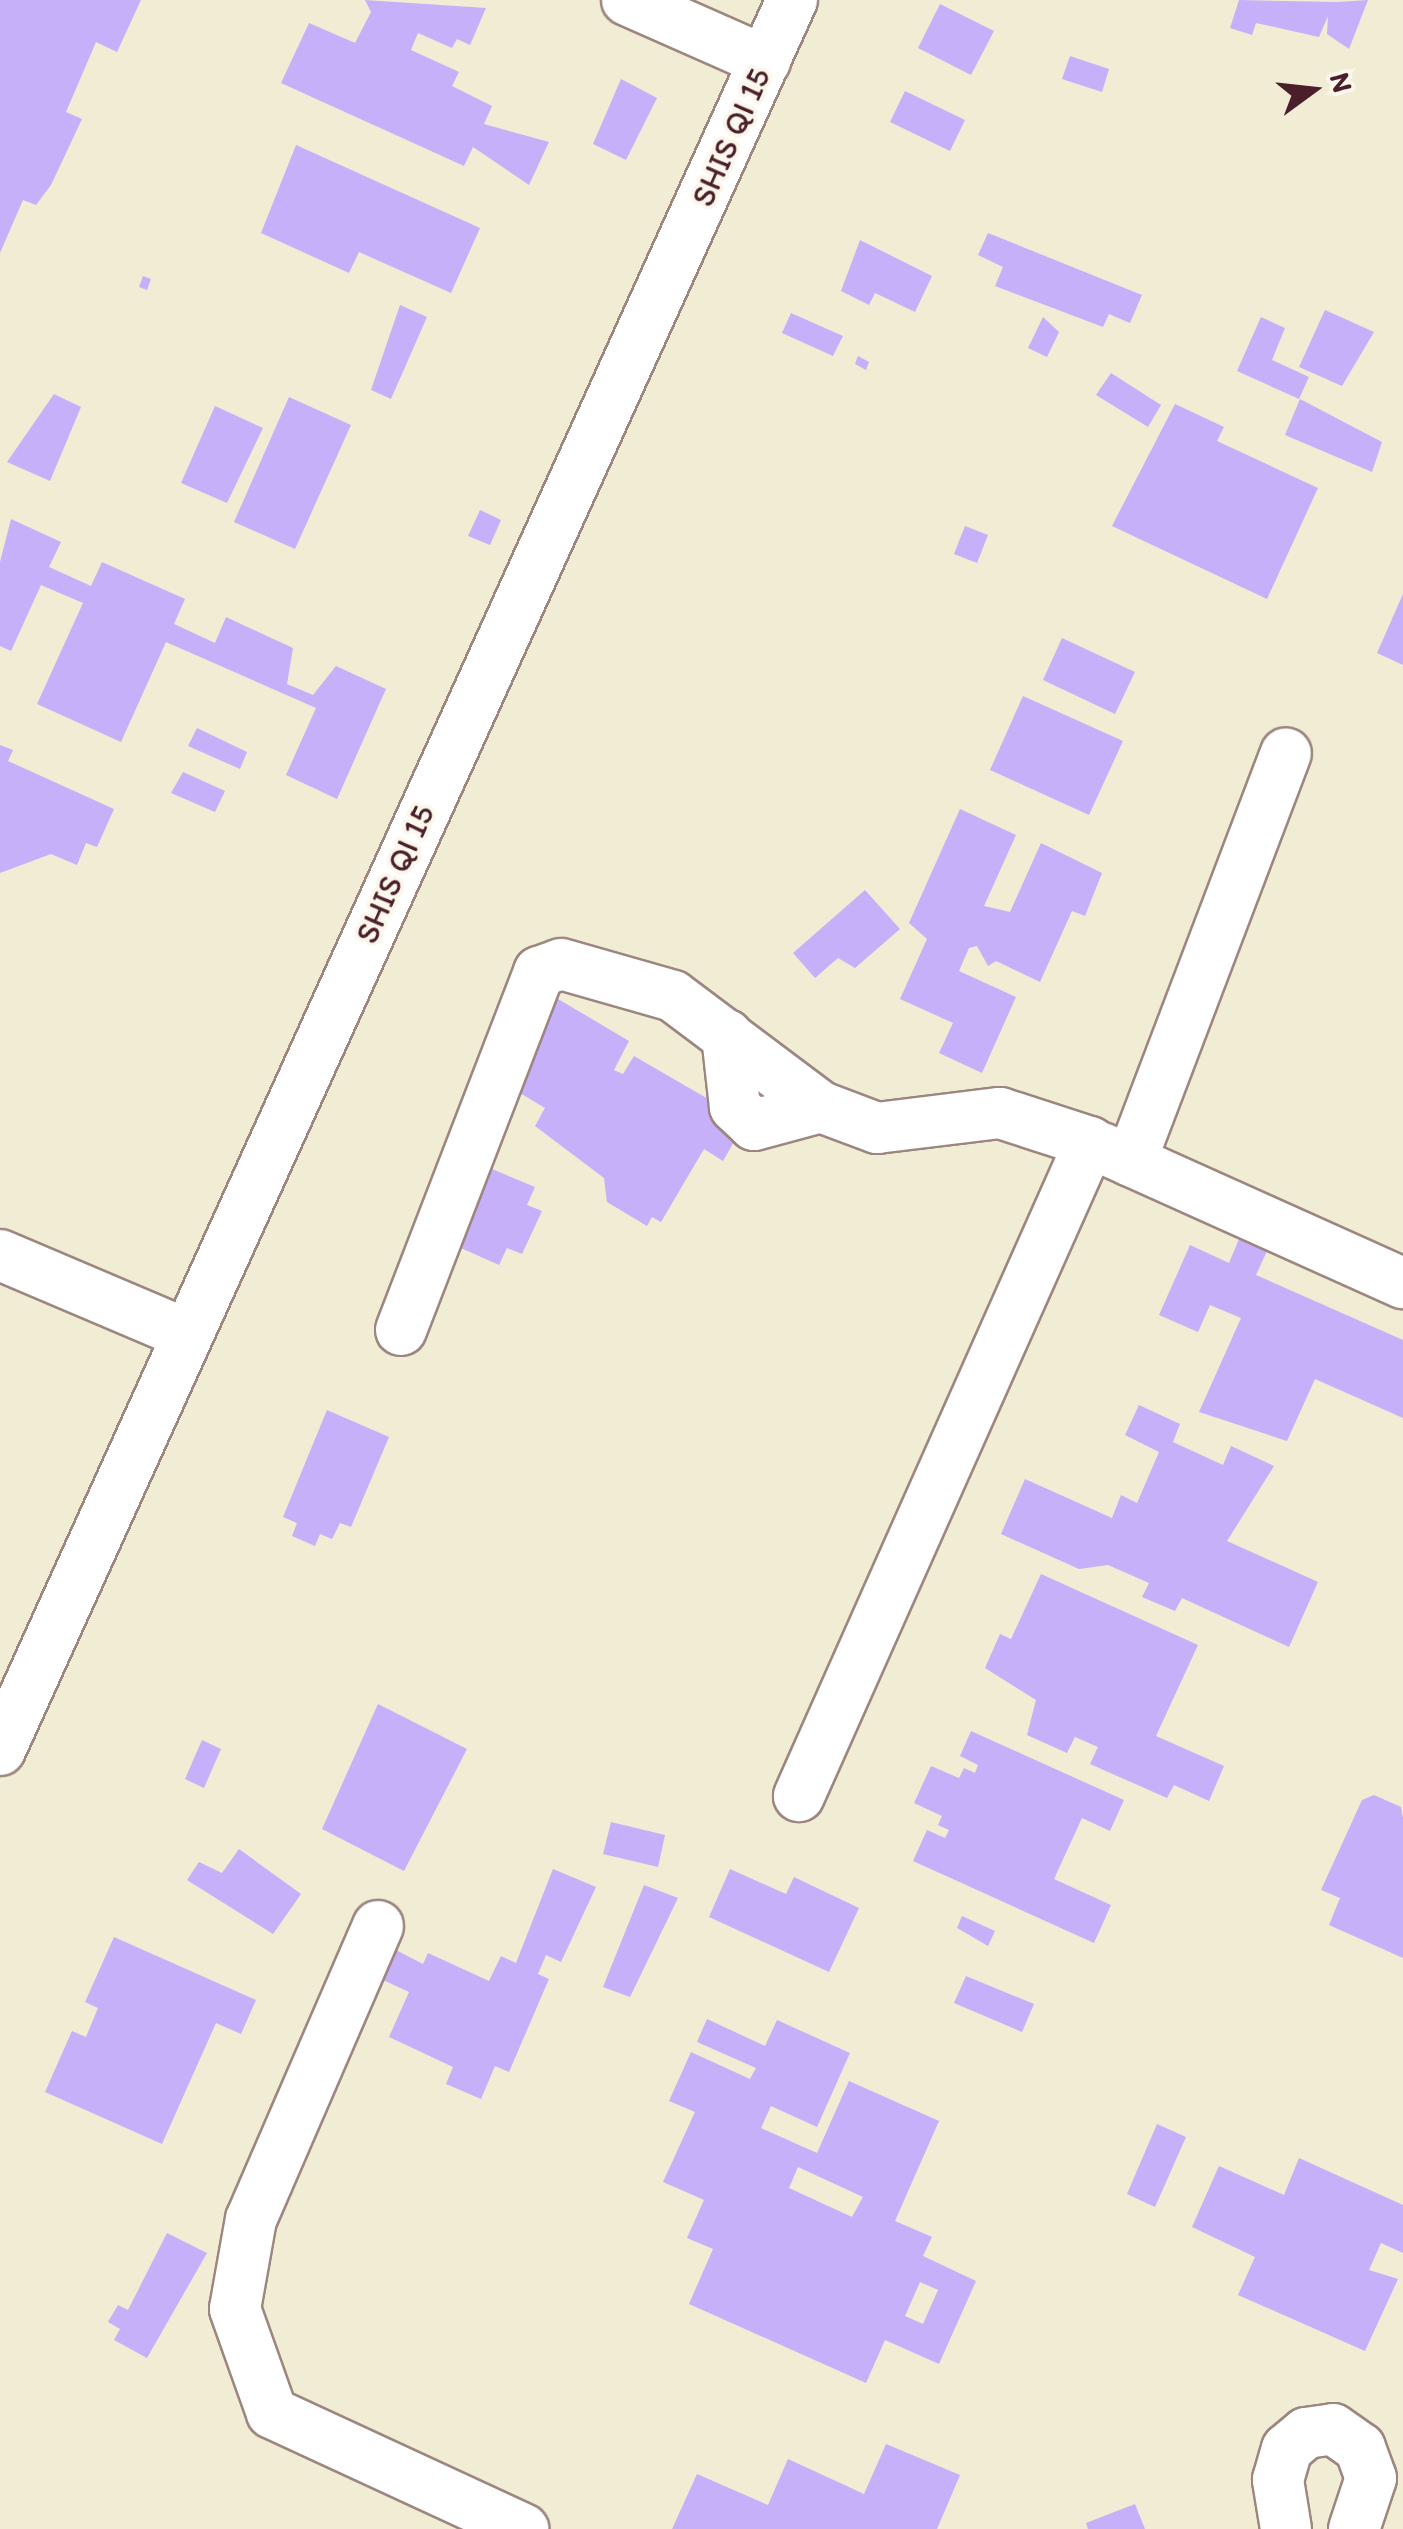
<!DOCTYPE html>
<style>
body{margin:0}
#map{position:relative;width:1403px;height:2529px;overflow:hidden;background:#f1ecd4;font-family:Itim,sans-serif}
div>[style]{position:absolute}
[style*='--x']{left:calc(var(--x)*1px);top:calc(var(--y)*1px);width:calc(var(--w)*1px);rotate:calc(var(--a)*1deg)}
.building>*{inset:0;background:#c5b0f9}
.roads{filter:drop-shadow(2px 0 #9e8680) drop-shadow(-2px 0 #9e8680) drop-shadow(0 2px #9e8680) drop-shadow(0 -2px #9e8680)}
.minor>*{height:50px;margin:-25px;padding:0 25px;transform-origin:25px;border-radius:25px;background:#fff}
span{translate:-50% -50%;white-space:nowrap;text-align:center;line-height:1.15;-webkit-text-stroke:8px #fbf7ec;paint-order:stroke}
.street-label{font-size:32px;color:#4a1f2b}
.north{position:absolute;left:1263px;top:40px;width:100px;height:100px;-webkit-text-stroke:8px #fbf7ec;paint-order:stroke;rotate:75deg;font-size:28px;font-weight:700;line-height:40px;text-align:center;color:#4a1f2b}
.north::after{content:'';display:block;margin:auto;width:35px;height:45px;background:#4a1f2b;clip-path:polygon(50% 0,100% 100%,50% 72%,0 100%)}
</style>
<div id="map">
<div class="building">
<i style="clip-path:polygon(0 0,141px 0,117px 52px,96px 42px,66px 112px,82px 119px,51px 185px,36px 205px,23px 200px,0 253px)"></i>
<i style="clip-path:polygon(365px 0,486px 8px,470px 45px,457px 39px,452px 48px,418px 33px,411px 50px,459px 72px,452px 86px,492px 106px,484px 124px,549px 142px,529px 185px,473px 147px,464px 166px,281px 83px,309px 23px,355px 43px,371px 12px)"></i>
<i style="clip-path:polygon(1239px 0,1337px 2px,1368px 0,1349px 49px,1327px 34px,1328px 16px,1319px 37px,1256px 23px,1252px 35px,1230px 28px)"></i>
<i style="clip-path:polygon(940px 4px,994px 31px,971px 75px,918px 48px)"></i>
<i style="clip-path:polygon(1070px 56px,1109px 69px,1102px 92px,1062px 79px)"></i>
<i style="clip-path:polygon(621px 79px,657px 98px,626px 160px,593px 144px)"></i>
<i style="clip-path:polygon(905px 91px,965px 120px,950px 151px,890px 122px)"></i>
<i style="clip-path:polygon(296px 145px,480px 228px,451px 293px,359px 252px,349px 273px,261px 233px)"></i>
<i style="clip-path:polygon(988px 233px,1142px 295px,1130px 323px,1109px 314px,1103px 327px,995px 286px,1003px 267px,978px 255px)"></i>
<i style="clip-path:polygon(860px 240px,932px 276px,915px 312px,875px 293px,869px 305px,841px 291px)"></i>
<i style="clip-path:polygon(143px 276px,151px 279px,147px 290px,139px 287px)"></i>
<i style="clip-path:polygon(400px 305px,427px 317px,391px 399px,371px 390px)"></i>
<i style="clip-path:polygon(1325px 310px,1374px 332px,1342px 386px,1299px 367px)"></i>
<i style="clip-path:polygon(791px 313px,843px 336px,833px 356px,782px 333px)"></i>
<i style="clip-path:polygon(1043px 317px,1059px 332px,1047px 357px,1028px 348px)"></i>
<i style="clip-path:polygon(1261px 317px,1285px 328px,1272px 360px,1309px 377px,1299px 399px,1237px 371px)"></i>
<i style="clip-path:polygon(858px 356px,869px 362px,866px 370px,855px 364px)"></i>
<i style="clip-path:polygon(1111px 373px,1161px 405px,1148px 427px,1096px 395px)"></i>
<i style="clip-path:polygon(54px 394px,81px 407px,50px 481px,7px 462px)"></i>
<i style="clip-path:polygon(289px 397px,351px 425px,295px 549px,234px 522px)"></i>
<i style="clip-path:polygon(1300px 399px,1382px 442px,1372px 472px,1285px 435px)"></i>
<i style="clip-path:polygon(1175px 404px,1224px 427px,1217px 441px,1318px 488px,1267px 599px,1112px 526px)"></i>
<i style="clip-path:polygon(215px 406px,263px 428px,227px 503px,181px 483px)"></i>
<i style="clip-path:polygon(480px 510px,501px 520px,490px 545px,468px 536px)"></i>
<i style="clip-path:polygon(11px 519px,61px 542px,49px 567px,91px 586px,102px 562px,185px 599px,174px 624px,215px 643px,226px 617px,293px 648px,287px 684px,313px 695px,336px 666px,386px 689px,337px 799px,286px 775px,316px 708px,166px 642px,121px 742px,37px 704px,83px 603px,41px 585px,11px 651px,0 646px,0 562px)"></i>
<i style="clip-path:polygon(965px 526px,988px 535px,977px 563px,954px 554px)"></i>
<i style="clip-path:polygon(1403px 594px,1403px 665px,1377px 653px)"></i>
<i style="clip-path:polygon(1062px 638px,1135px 672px,1115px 714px,1043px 680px)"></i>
<i style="clip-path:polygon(1023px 696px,1123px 741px,1089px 815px,990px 770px)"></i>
<i style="clip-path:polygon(197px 728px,247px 752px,240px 769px,188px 746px)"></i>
<i style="clip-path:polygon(0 745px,13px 750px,8px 761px,114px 809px,97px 847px,86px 843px,77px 865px,51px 854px,0 873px)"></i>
<i style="clip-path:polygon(183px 772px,225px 791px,215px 812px,171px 793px)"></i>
<i style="clip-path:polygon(960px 809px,1016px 835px,984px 906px,1010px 912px,1041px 843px,1102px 873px,1085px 916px,1072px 911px,1040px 982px,996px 961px,988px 966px,977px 946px,969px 948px,959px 971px,1016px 997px,982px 1073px,939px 1053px,953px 1023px,900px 999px,927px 939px,909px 923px)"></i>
<i style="clip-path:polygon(865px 890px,900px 929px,855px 968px,838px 958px,815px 978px,793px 953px)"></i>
<i style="clip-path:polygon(553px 996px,629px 1041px,614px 1070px,623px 1074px,634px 1056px,746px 1121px,723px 1161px,704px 1149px,661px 1222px,652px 1217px,647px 1226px,607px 1202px,604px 1178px,535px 1126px,545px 1108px,510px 1087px)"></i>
<i style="clip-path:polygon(478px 1163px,535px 1187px,527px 1205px,542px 1211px,522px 1254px,507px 1248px,499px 1265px,443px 1240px)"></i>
<i style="clip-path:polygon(1239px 1239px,1267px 1251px,1256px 1275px,1403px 1340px,1403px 1418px,1315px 1379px,1287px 1441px,1199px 1412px,1241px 1318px,1210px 1305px,1198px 1332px,1159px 1315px,1190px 1245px,1229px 1263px)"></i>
<i style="clip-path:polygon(1139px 1405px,1180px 1424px,1173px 1442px,1223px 1465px,1231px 1446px,1274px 1466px,1227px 1541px,1318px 1582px,1289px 1647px,1182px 1598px,1175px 1611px,1142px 1597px,1149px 1583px,1108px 1565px,1079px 1569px,1001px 1534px,1025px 1479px,1112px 1518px,1121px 1495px,1137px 1503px,1159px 1452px,1125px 1435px)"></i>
<i style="clip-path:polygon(327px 1410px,389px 1437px,351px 1527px,340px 1523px,332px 1539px,320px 1534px,315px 1546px,292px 1536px,297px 1523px,283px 1517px)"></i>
<i style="clip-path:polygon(1041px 1574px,1198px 1645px,1156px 1736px,1224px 1766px,1209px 1801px,1174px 1785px,1167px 1798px,1090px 1764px,1098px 1747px,1075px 1737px,1067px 1753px,1027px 1735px,1036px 1700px,985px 1668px,1000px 1634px,1011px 1639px)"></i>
<i style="clip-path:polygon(378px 1704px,467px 1749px,404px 1871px,322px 1829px)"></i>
<i style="clip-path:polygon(971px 1731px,1124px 1800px,1110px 1831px,1082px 1818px,1054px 1879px,1111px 1905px,1094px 1943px,913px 1861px,927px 1830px,945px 1838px,949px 1830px,938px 1825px,942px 1816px,914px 1803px,931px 1766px,959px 1778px,964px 1768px,975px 1773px,978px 1765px,960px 1756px)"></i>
<i style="clip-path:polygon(202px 1740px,221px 1749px,204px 1788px,185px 1779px)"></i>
<i style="clip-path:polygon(1374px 1795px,1401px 1807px,1403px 1818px,1403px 1958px,1329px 1925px,1340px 1898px,1321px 1890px,1362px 1800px)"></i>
<i style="clip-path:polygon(611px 1822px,665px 1835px,658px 1867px,603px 1854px)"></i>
<i style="clip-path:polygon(239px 1849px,301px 1894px,273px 1934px,187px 1880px,199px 1862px,222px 1873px)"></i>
<i style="clip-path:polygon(553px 1869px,596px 1887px,561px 1962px,546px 1955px,538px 1974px,549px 1979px,509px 2072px,495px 2066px,481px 2099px,446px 2084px,453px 2067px,389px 2037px,409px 1992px,381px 1979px,394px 1949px,423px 1964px,428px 1953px,489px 1981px,501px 1956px,516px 1963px)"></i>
<i style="clip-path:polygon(730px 1869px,786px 1894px,794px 1877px,859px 1908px,829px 1972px,709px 1917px)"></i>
<i style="clip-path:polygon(644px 1885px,678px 1898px,630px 1997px,603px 1987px)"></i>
<i style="clip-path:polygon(962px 1916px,995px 1931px,988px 1946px,957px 1928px)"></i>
<i style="clip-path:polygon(114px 1937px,256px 2000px,241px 2034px,216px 2023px,162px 2144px,45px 2092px,72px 2031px,86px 2037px,98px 2008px,85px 2002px)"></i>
<i style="clip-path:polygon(966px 1976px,1034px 2004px,1022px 2032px,954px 2003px)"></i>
<i style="clip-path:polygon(evenodd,707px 2019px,765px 2046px,777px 2020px,850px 2053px,817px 2127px,771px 2106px,761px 2128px,817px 2153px,849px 2081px,939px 2121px,895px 2221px,932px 2237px,923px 2256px,976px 2281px,939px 2364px,885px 2340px,866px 2383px,689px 2304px,713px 2249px,687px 2238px,704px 2200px,663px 2182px,695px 2112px,669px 2101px,691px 2052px,750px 2079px,756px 2068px,697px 2042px,707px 2019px,798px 2167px,863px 2197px,852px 2217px,789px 2188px,798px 2167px,707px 2019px,920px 2282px,938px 2290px,923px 2324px,905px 2316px,920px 2282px)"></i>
<i style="clip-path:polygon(1157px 2124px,1186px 2137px,1155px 2207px,1127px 2194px)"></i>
<i style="clip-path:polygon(1299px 2158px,1403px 2205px,1403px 2253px,1381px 2243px,1369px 2270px,1398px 2279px,1365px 2351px,1238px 2295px,1255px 2257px,1192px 2227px,1219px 2166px,1284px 2195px)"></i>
<i style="clip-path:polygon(167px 2233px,207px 2253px,147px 2358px,114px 2340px,120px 2329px,108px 2322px,118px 2305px,128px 2310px)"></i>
<i style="clip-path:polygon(886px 2444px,960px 2475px,937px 2529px,672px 2529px,697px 2474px,768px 2505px,788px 2459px,864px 2494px)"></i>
<i style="clip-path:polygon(1135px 2504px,1145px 2529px,1088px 2529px,1086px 2523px)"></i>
</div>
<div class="roads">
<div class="minor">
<i style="--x:627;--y:0;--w:151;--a:23.8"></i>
<i style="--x:727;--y:1035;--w:72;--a:83.7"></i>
<i style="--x:735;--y:1107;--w:26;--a:43"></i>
<i style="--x:754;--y:1125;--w:69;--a:-15"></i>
<i style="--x:1102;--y:1148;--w:330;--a:24.2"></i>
<i style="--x:1131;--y:1161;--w:436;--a:-69.2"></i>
<i style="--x:0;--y:1255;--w:202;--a:23"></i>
<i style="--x:401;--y:1330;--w:384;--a:-68.9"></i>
<i style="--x:539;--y:972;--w:23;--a:-20"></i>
<i style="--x:561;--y:964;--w:116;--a:15.9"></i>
<i style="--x:673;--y:996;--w:185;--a:36.9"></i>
<i style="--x:821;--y:1107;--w:60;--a:20.6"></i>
<i style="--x:877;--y:1128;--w:124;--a:-7"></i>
<i style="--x:1000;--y:1113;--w:95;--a:17.9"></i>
<i style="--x:1090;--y:1142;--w:716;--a:113.99"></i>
<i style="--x:0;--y:1750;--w:1921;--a:-65.65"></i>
<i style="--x:378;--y:1926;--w:319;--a:113.4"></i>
<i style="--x:251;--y:2219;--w:91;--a:100.1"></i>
<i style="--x:235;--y:2309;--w:110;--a:70.4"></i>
<i style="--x:272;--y:2413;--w:277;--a:24.8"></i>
<i style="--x:1286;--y:2529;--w:50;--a:-99.3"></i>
<i style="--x:1278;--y:2480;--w:32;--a:-74"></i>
<i style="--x:1287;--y:2449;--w:25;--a:-40"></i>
<i style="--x:1306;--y:2433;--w:27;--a:-8"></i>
<i style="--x:1333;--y:2429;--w:33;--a:35"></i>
<i style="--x:1360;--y:2448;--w:32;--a:70"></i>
<i style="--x:1371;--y:2478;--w:54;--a:108.4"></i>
</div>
</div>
<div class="street-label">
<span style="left:731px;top:137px;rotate:-66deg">SHIS QI 15</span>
<span style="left:395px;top:874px;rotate:-66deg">SHIS QI 15</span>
</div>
<div class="north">N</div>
</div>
